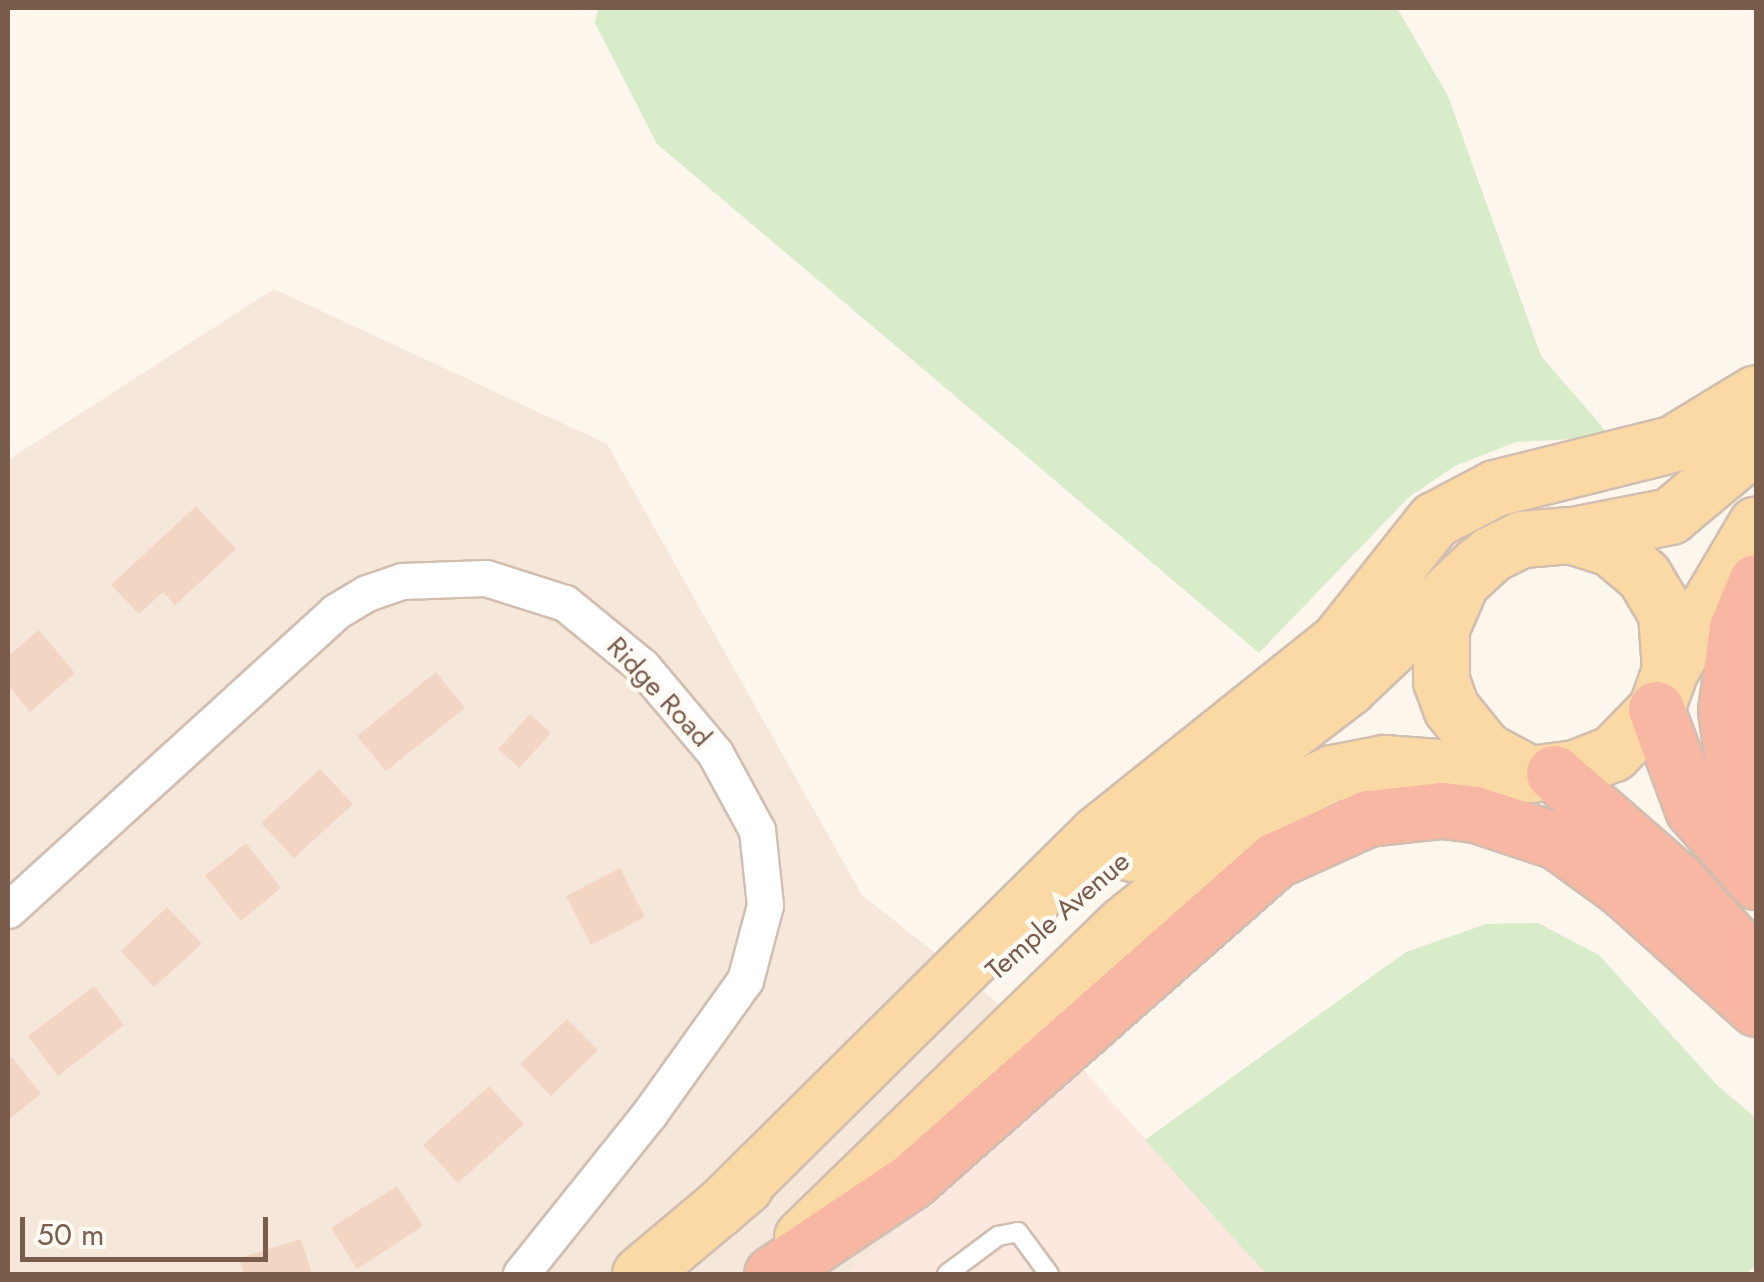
<!DOCTYPE html>
<style>
body{margin:0}
#map{position:relative;width:1764px;height:1282px;overflow:hidden;background:#fdf6ec;font-family:Jost,sans-serif}
div>[style]{position:absolute}
[style*='--x']{left:calc(var(--x)*1px);top:calc(var(--y)*1px);width:calc(var(--w)*1px);rotate:calc(var(--a)*1deg)}
.residential>*{inset:0;background:#f5e8da}
.commercial>*{inset:0;background:#fde8e0}
.green>*{inset:0;background:#d8ecc9}
.building>*{inset:0;background:#f3d5c3}
.roads{filter:drop-shadow(2px 0 #d1beb0) drop-shadow(-2px 0 #d1beb0) drop-shadow(0 2px #d1beb0) drop-shadow(0 -2px #d1beb0)}
.service>*{height:18px;margin:-9px;padding:0 9px;transform-origin:9px;border-radius:9px;background:#fff}
.minor>*{height:35px;margin:-17.5px;padding:0 17.5px;transform-origin:17.5px;border-radius:17.5px;background:#fff}
.primary>*{height:55px;margin:-27.5px;padding:0 27.5px;transform-origin:27.5px;border-radius:27.5px;background:#fbd9a5}
.motorway>*{height:55px;margin:-27.5px;padding:0 27.5px;transform-origin:27.5px;border-radius:27.5px;background:#f7b7a3}
span{translate:-50% -50%;white-space:nowrap;text-align:center;line-height:1.15;-webkit-text-stroke:9px #fffaf3;paint-order:stroke}
.street-label{font-size:28px;color:#7a5c4d}
.frame{position:absolute;inset:0;border:10px solid #7a5c4d;pointer-events:none}
.scale{position:absolute;left:20px;top:1217px;width:248px;height:45px;box-sizing:border-box;border:5px solid #7a5c4d;border-top:0;padding-left:12px;font-size:30px;line-height:35px;white-space:nowrap;color:#7a5c4d;-webkit-text-stroke:8px #fffaf3;paint-order:stroke}
</style>
<div id="map">
<div class="residential">
<i style="clip-path:polygon(274px 289px,607px 444px,862px 895px,1084px 1071px,1266px 1274px,8px 1274px,8px 460px)"></i>
</div>
<div class="commercial">
<i style="clip-path:polygon(1084px 1071px,1266px 1274px,846px 1274px)"></i>
</div>
<div class="green">
<i style="clip-path:polygon(598px 8px,1397px 8px,1448px 96px,1541px 356px,1611px 437px,1516px 442px,1455px 466px,1409px 497px,1259px 653px,657px 144px,595px 23px)"></i>
<i style="clip-path:polygon(1538px 923px,1599px 955px,1718px 1086px,1756px 1118px,1756px 1266px,1745px 1274px,1266px 1274px,1145px 1140px,1406px 952px,1486px 924px)"></i>
</div>
<div class="building">
<i style="clip-path:polygon(196px 506px,236px 549px,175px 605px,163px 592px,139px 614px,111px 585px)"></i>
<i style="clip-path:polygon(39px 630px,75px 673px,30px 712px,8px 685px,8px 656px)"></i>
<i style="clip-path:polygon(436px 672px,465px 708px,386px 771px,357px 736px)"></i>
<i style="clip-path:polygon(530px 714px,551px 733px,519px 768px,498px 749px)"></i>
<i style="clip-path:polygon(320px 769px,353px 804px,294px 858px,261px 823px)"></i>
<i style="clip-path:polygon(246px 843px,281px 888px,241px 921px,205px 876px)"></i>
<i style="clip-path:polygon(620px 868px,645px 917px,591px 945px,566px 896px)"></i>
<i style="clip-path:polygon(167px 907px,202px 944px,154px 987px,121px 951px)"></i>
<i style="clip-path:polygon(94px 986px,124px 1025px,58px 1076px,28px 1036px)"></i>
<i style="clip-path:polygon(567px 1019px,598px 1050px,551px 1096px,520px 1064px)"></i>
<i style="clip-path:polygon(12px 1057px,41px 1094px,8px 1120px,8px 1060px)"></i>
<i style="clip-path:polygon(489px 1086px,524px 1124px,458px 1183px,423px 1145px)"></i>
<i style="clip-path:polygon(397px 1186px,423px 1226px,357px 1269px,331px 1228px)"></i>
<i style="clip-path:polygon(301px 1239px,312px 1274px,244px 1274px,239px 1258px)"></i>
</div>
<div class="roads">
<div class="service">
<i style="--x:947;--y:1274;--w:64;--a:-36.7"></i>
<i style="--x:998;--y:1236;--w:20;--a:-11"></i>
<i style="--x:1018;--y:1232;--w:52;--a:53.6"></i>
</div>
<div class="minor">
<i style="--x:8;--y:910;--w:442;--a:-42.3"></i>
<i style="--x:335;--y:612;--w:37;--a:-31"></i>
<i style="--x:367;--y:593;--w:37;--a:-19"></i>
<i style="--x:402;--y:581;--w:84;--a:-2"></i>
<i style="--x:486;--y:578;--w:83;--a:17.6"></i>
<i style="--x:565;--y:603;--w:99;--a:39.3"></i>
<i style="--x:642;--y:666;--w:114;--a:50"></i>
<i style="--x:715;--y:753;--w:88;--a:61.4"></i>
<i style="--x:757;--y:830;--w:75;--a:83.9"></i>
<i style="--x:765;--y:905;--w:78;--a:104.9"></i>
<i style="--x:745;--y:980;--w:165;--a:125.6"></i>
<i style="--x:649;--y:1114;--w:205;--a:128.7"></i>
</div>
<div class="primary">
<i style="--x:1570;--y:535;--w:43;--a:17.6"></i>
<i style="--x:1611;--y:548;--w:43;--a:40.3"></i>
<i style="--x:1644;--y:576;--w:43;--a:59.3"></i>
<i style="--x:1666;--y:613;--w:57;--a:86"></i>
<i style="--x:1670;--y:670;--w:41;--a:109.7"></i>
<i style="--x:1656;--y:709;--w:62;--a:134.3"></i>
<i style="--x:1613;--y:753;--w:41;--a:158.5"></i>
<i style="--x:1575;--y:768;--w:45;--a:172.4"></i>
<i style="--x:1530;--y:774;--w:51;--a:-151.9"></i>
<i style="--x:1485;--y:750;--w:54;--a:-129"></i>
<i style="--x:1451;--y:708;--w:29;--a:-110"></i>
<i style="--x:1441;--y:681;--w:53;--a:-90"></i>
<i style="--x:1441;--y:628;--w:50;--a:-66.5"></i>
<i style="--x:1461;--y:582;--w:41;--a:-43"></i>
<i style="--x:1491;--y:554;--w:34;--a:-26"></i>
<i style="--x:1522;--y:539;--w:48;--a:-4.8"></i>
<i style="--x:1573;--y:535;--w:99;--a:-11.1"></i>
<i style="--x:1670;--y:516;--w:112;--a:-39.9"></i>
<i style="--x:1670;--y:670;--w:169;--a:-59.5"></i>
<i style="--x:1132;--y:853;--w:272;--a:-37.5"></i>
<i style="--x:1348;--y:687;--w:180;--a:-43.4"></i>
<i style="--x:717;--y:1210;--w:535;--a:-44.7"></i>
<i style="--x:1097;--y:834;--w:307;--a:-38.7"></i>
<i style="--x:1337;--y:642;--w:156;--a:-51.5"></i>
<i style="--x:1434;--y:520;--w:69;--a:-27.7"></i>
<i style="--x:1495;--y:488;--w:182;--a:-14"></i>
<i style="--x:1672;--y:444;--w:98;--a:-31.3"></i>
<i style="--x:802;--y:1237;--w:449;--a:-44.2"></i>
<i style="--x:1124;--y:924;--w:201;--a:-38.7"></i>
<i style="--x:1281;--y:798;--w:57;--a:-26.1"></i>
<i style="--x:1332;--y:773;--w:53;--a:-10.9"></i>
<i style="--x:1384;--y:763;--w:146;--a:4.3"></i>
<i style="--x:640;--y:1274;--w:137;--a:-40"></i>
</div>
<div class="motorway">
<i style="--x:1756;--y:582;--w:50;--a:112.4"></i>
<i style="--x:1737;--y:628;--w:83;--a:97.6"></i>
<i style="--x:1726;--y:710;--w:59;--a:82.1"></i>
<i style="--x:1734;--y:768;--w:65;--a:70.2"></i>
<i style="--x:1656;--y:709;--w:107;--a:69.7"></i>
<i style="--x:1693;--y:809;--w:96;--a:48.8"></i>
<i style="--x:1554;--y:773;--w:164;--a:41.1"></i>
<i style="--x:1678;--y:881;--w:116;--a:47.8"></i>
<i style="--x:772;--y:1274;--w:167;--a:-33.8"></i>
<i style="--x:911;--y:1181;--w:485;--a:-41.4"></i>
<i style="--x:1275;--y:860;--w:102;--a:-24.3"></i>
<i style="--x:1368;--y:818;--w:74;--a:-6.2"></i>
<i style="--x:1442;--y:810;--w:33;--a:7"></i>
<i style="--x:1475;--y:814;--w:86;--a:18.2"></i>
<i style="--x:1557;--y:841;--w:80;--a:35.9"></i>
<i style="--x:1622;--y:888;--w:180;--a:41.8"></i>
</div>
</div>
<div class="street-label">
<span style="left:659px;top:692px;rotate:47deg">Ridge Road</span>
<span style="left:1058px;top:916px;rotate:-41deg">Temple Avenue</span>
</div>
<div class="frame"></div>
<div class="scale">50 m</div>
</div>
